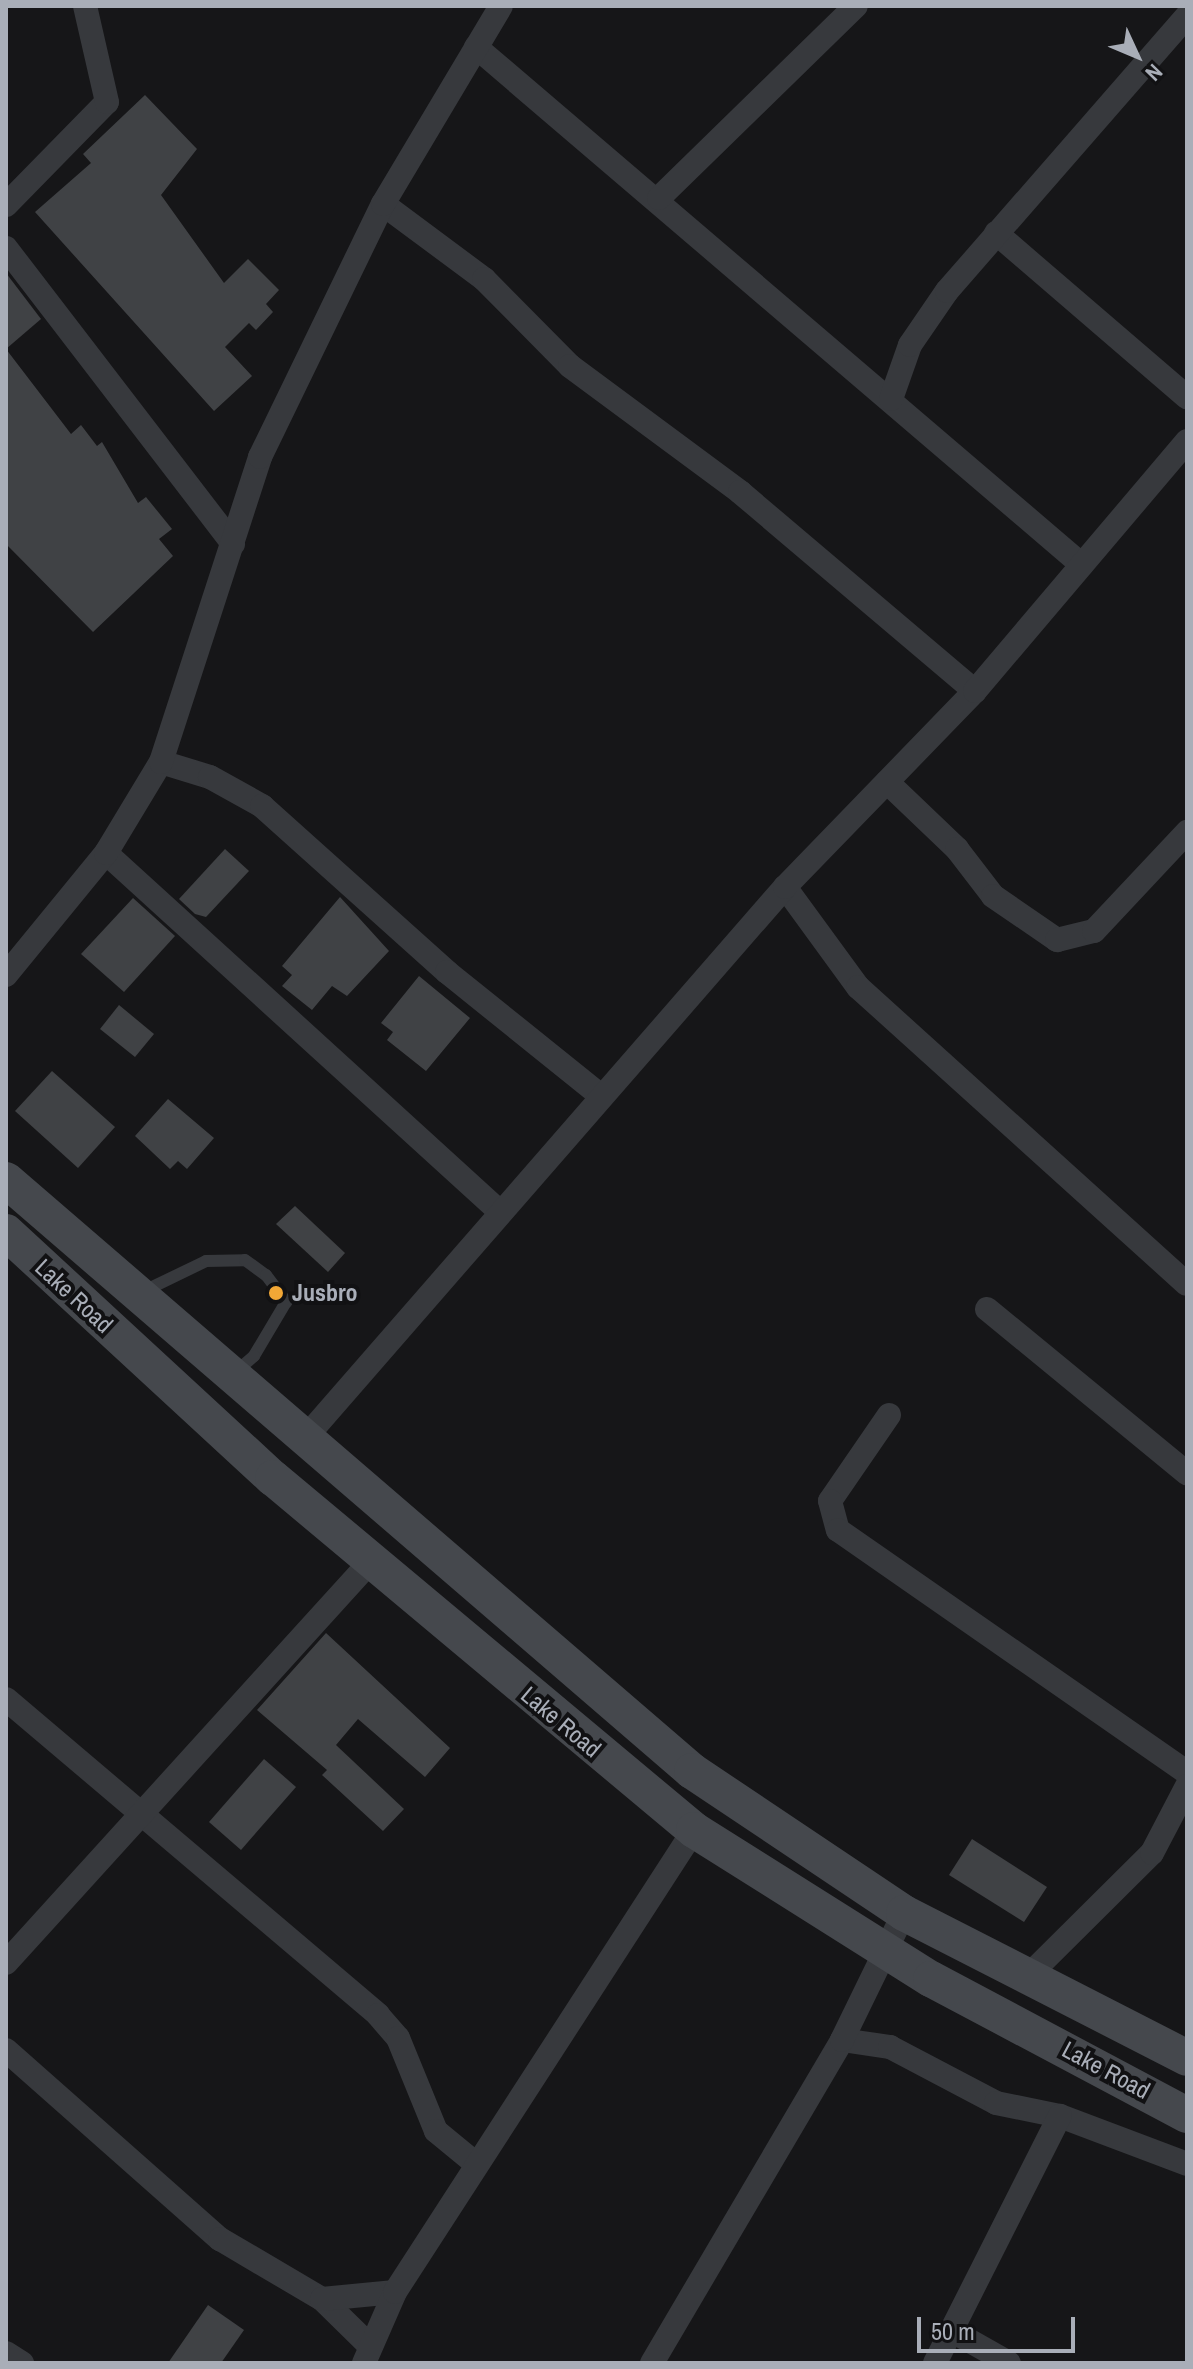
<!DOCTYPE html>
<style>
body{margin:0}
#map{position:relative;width:1193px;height:2369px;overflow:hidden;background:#161618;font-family:"Archivo Narrow",sans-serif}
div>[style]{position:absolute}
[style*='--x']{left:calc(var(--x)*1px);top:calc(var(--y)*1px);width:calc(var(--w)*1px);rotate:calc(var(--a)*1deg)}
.building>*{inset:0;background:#404245}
.lane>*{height:12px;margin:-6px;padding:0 6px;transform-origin:6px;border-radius:6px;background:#37393d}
.street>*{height:24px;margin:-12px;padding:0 12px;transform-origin:12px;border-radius:12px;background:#37393d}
.secondary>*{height:36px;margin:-18px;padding:0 18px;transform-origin:18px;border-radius:18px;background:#45484d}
.dots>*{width:22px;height:22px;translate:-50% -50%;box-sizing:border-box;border:4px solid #111113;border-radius:50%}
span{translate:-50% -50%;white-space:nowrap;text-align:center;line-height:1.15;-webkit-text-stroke:8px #111113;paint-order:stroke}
.poi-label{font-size:24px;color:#a9aeb8;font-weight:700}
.left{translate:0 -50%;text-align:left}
.street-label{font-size:24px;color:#a9aeb8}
.frame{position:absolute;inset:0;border:8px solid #a9aeb8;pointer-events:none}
.north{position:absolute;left:1097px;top:16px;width:80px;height:80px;-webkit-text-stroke:6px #111113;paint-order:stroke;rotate:134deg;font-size:22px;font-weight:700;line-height:32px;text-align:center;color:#a9aeb8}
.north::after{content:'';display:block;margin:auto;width:28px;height:36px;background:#a9aeb8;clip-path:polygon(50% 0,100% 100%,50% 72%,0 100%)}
.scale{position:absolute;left:917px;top:2317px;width:158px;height:36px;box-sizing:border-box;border:4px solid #a9aeb8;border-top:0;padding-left:10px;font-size:24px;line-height:28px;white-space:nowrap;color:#a9aeb8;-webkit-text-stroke:6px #111113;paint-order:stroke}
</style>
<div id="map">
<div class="building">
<i style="clip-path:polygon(145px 95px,197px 149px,161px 195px,224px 283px,248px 259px,279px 290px,266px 304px,273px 312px,256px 330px,249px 323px,225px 347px,252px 376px,214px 411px,35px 212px,91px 163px,83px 154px)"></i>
<i style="clip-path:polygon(6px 273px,41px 319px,6px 349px)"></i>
<i style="clip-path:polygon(6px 349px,71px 434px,81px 425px,97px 446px,102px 442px,138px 503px,146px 497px,172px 529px,159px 539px,173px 556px,93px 632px,6px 544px)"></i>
<i style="clip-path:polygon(225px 849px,249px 871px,206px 917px,195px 914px,179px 899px)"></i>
<i style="clip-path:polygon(340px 897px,389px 951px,347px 996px,332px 986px,312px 1010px,282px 986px,292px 975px,282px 966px)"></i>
<i style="clip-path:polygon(133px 898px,175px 936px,124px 992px,81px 954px)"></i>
<i style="clip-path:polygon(419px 976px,470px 1018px,426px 1071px,387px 1040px,393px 1032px,381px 1023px)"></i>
<i style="clip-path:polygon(119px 1005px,154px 1034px,135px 1057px,100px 1029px)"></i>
<i style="clip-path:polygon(52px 1071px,115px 1127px,78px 1168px,15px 1111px)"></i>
<i style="clip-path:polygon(168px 1099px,214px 1138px,187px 1169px,178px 1161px,170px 1169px,135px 1136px)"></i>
<i style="clip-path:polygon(295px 1206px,345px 1253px,328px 1272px,276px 1224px)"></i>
<i style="clip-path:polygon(326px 1633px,450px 1748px,425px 1777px,358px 1719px,336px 1745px,404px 1809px,383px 1831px,322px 1775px,327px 1770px,257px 1710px)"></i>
<i style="clip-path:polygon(264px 1759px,296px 1787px,241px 1850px,209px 1822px)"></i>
<i style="clip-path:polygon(972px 1839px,1047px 1887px,1024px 1922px,949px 1875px)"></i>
<i style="clip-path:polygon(208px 2305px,244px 2330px,221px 2363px,168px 2363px)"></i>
</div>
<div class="lane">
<i style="--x:142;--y:1292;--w:71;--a:-25.8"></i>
<i style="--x:206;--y:1261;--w:39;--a:-1"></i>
<i style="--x:245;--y:1260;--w:26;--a:36"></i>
<i style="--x:266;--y:1275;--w:34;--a:53"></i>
<i style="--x:286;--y:1302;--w:63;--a:120.7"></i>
<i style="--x:254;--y:1356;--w:28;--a:139"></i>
</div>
<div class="street">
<i style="--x:476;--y:47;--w:797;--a:40.52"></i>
<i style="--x:659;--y:198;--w:275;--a:-44.3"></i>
<i style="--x:383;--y:204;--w:126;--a:36.6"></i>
<i style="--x:484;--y:279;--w:122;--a:45.3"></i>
<i style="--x:570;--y:366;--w:212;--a:36.5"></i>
<i style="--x:740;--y:492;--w:308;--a:40.3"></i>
<i style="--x:6;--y:205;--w:144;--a:-45.6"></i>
<i style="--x:107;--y:102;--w:98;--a:-102.9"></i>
<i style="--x:996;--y:233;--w:252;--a:40.7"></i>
<i style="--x:6;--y:248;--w:373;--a:52.5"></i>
<i style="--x:891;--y:399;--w:57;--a:-70.6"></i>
<i style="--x:910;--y:345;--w:65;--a:-55.6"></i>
<i style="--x:947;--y:291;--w:365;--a:-48.9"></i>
<i style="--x:161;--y:762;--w:51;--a:17"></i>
<i style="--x:210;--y:777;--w:60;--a:29.1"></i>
<i style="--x:262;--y:806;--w:249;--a:41.9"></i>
<i style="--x:447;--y:972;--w:198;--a:38.8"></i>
<i style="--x:887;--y:782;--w:97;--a:43.7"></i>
<i style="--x:957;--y:849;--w:59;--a:52.5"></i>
<i style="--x:993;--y:896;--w:78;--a:34.5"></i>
<i style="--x:1057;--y:940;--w:38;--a:-14"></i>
<i style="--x:1094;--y:931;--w:136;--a:-46.8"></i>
<i style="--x:106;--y:853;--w:532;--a:42.33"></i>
<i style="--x:785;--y:887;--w:124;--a:53.9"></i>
<i style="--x:858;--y:987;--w:443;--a:42.1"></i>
<i style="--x:6;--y:975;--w:158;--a:-50.7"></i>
<i style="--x:106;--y:853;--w:106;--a:-58.9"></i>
<i style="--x:161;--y:762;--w:321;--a:-72"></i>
<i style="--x:260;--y:457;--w:281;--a:-64.1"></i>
<i style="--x:383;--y:204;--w:230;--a:-59.2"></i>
<i style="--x:987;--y:1309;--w:259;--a:39.4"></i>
<i style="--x:889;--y:1415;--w:104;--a:124.5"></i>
<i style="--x:830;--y:1501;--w:30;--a:75"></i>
<i style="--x:838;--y:1530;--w:425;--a:34.8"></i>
<i style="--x:305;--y:1438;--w:731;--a:-48.94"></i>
<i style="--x:785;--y:887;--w:273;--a:-45.9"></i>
<i style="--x:975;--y:691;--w:328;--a:-49.7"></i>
<i style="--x:6;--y:1699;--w:488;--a:40.3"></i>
<i style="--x:378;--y:2015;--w:30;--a:49"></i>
<i style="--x:398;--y:2038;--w:100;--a:67.8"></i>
<i style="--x:436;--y:2131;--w:52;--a:39.5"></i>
<i style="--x:6;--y:1963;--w:543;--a:-47.76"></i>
<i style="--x:1026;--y:1978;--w:177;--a:-44.8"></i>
<i style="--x:1152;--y:1853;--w:76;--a:-62.4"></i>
<i style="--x:842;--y:2040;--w:49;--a:8.3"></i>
<i style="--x:890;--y:2047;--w:120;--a:27.8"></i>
<i style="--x:996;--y:2103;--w:65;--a:11.5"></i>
<i style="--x:1060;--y:2116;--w:136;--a:20.7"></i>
<i style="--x:6;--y:2050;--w:286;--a:41.5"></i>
<i style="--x:220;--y:2239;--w:118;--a:30.5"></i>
<i style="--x:322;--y:2299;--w:67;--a:44.4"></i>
<i style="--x:322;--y:2299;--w:73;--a:-5.5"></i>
<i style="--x:954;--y:2332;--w:63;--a:29.4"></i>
<i style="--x:6;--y:2353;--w:19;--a:32"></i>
<i style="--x:364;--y:2363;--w:77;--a:-66.4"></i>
<i style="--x:395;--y:2292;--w:550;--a:-57.09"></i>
<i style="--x:652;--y:2363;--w:375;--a:-59.5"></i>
<i style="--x:842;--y:2040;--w:141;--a:-64"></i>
<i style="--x:935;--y:2363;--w:277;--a:-63.2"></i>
</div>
<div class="secondary">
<i style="--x:6;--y:1180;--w:905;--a:40.75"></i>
<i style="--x:692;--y:1771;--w:255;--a:33.8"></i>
<i style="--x:904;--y:1913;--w:318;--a:27.1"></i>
<i style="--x:6;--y:1232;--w:363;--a:42.7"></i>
<i style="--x:273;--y:1478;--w:549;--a:39.9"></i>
<i style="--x:694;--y:1830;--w:280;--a:32.2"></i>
<i style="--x:931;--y:1979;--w:290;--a:28"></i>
</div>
<div class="dots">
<i style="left:276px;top:1293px;background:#f1a736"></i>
</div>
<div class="poi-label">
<span class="left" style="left:292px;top:1293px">Jusbro</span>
</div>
<div class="street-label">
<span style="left:74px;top:1296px;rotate:43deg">Lake Road</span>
<span style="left:561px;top:1722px;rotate:40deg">Lake Road</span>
<span style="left:1106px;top:2070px;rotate:28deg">Lake Road</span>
</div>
<div class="frame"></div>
<div class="north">N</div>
<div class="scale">50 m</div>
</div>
